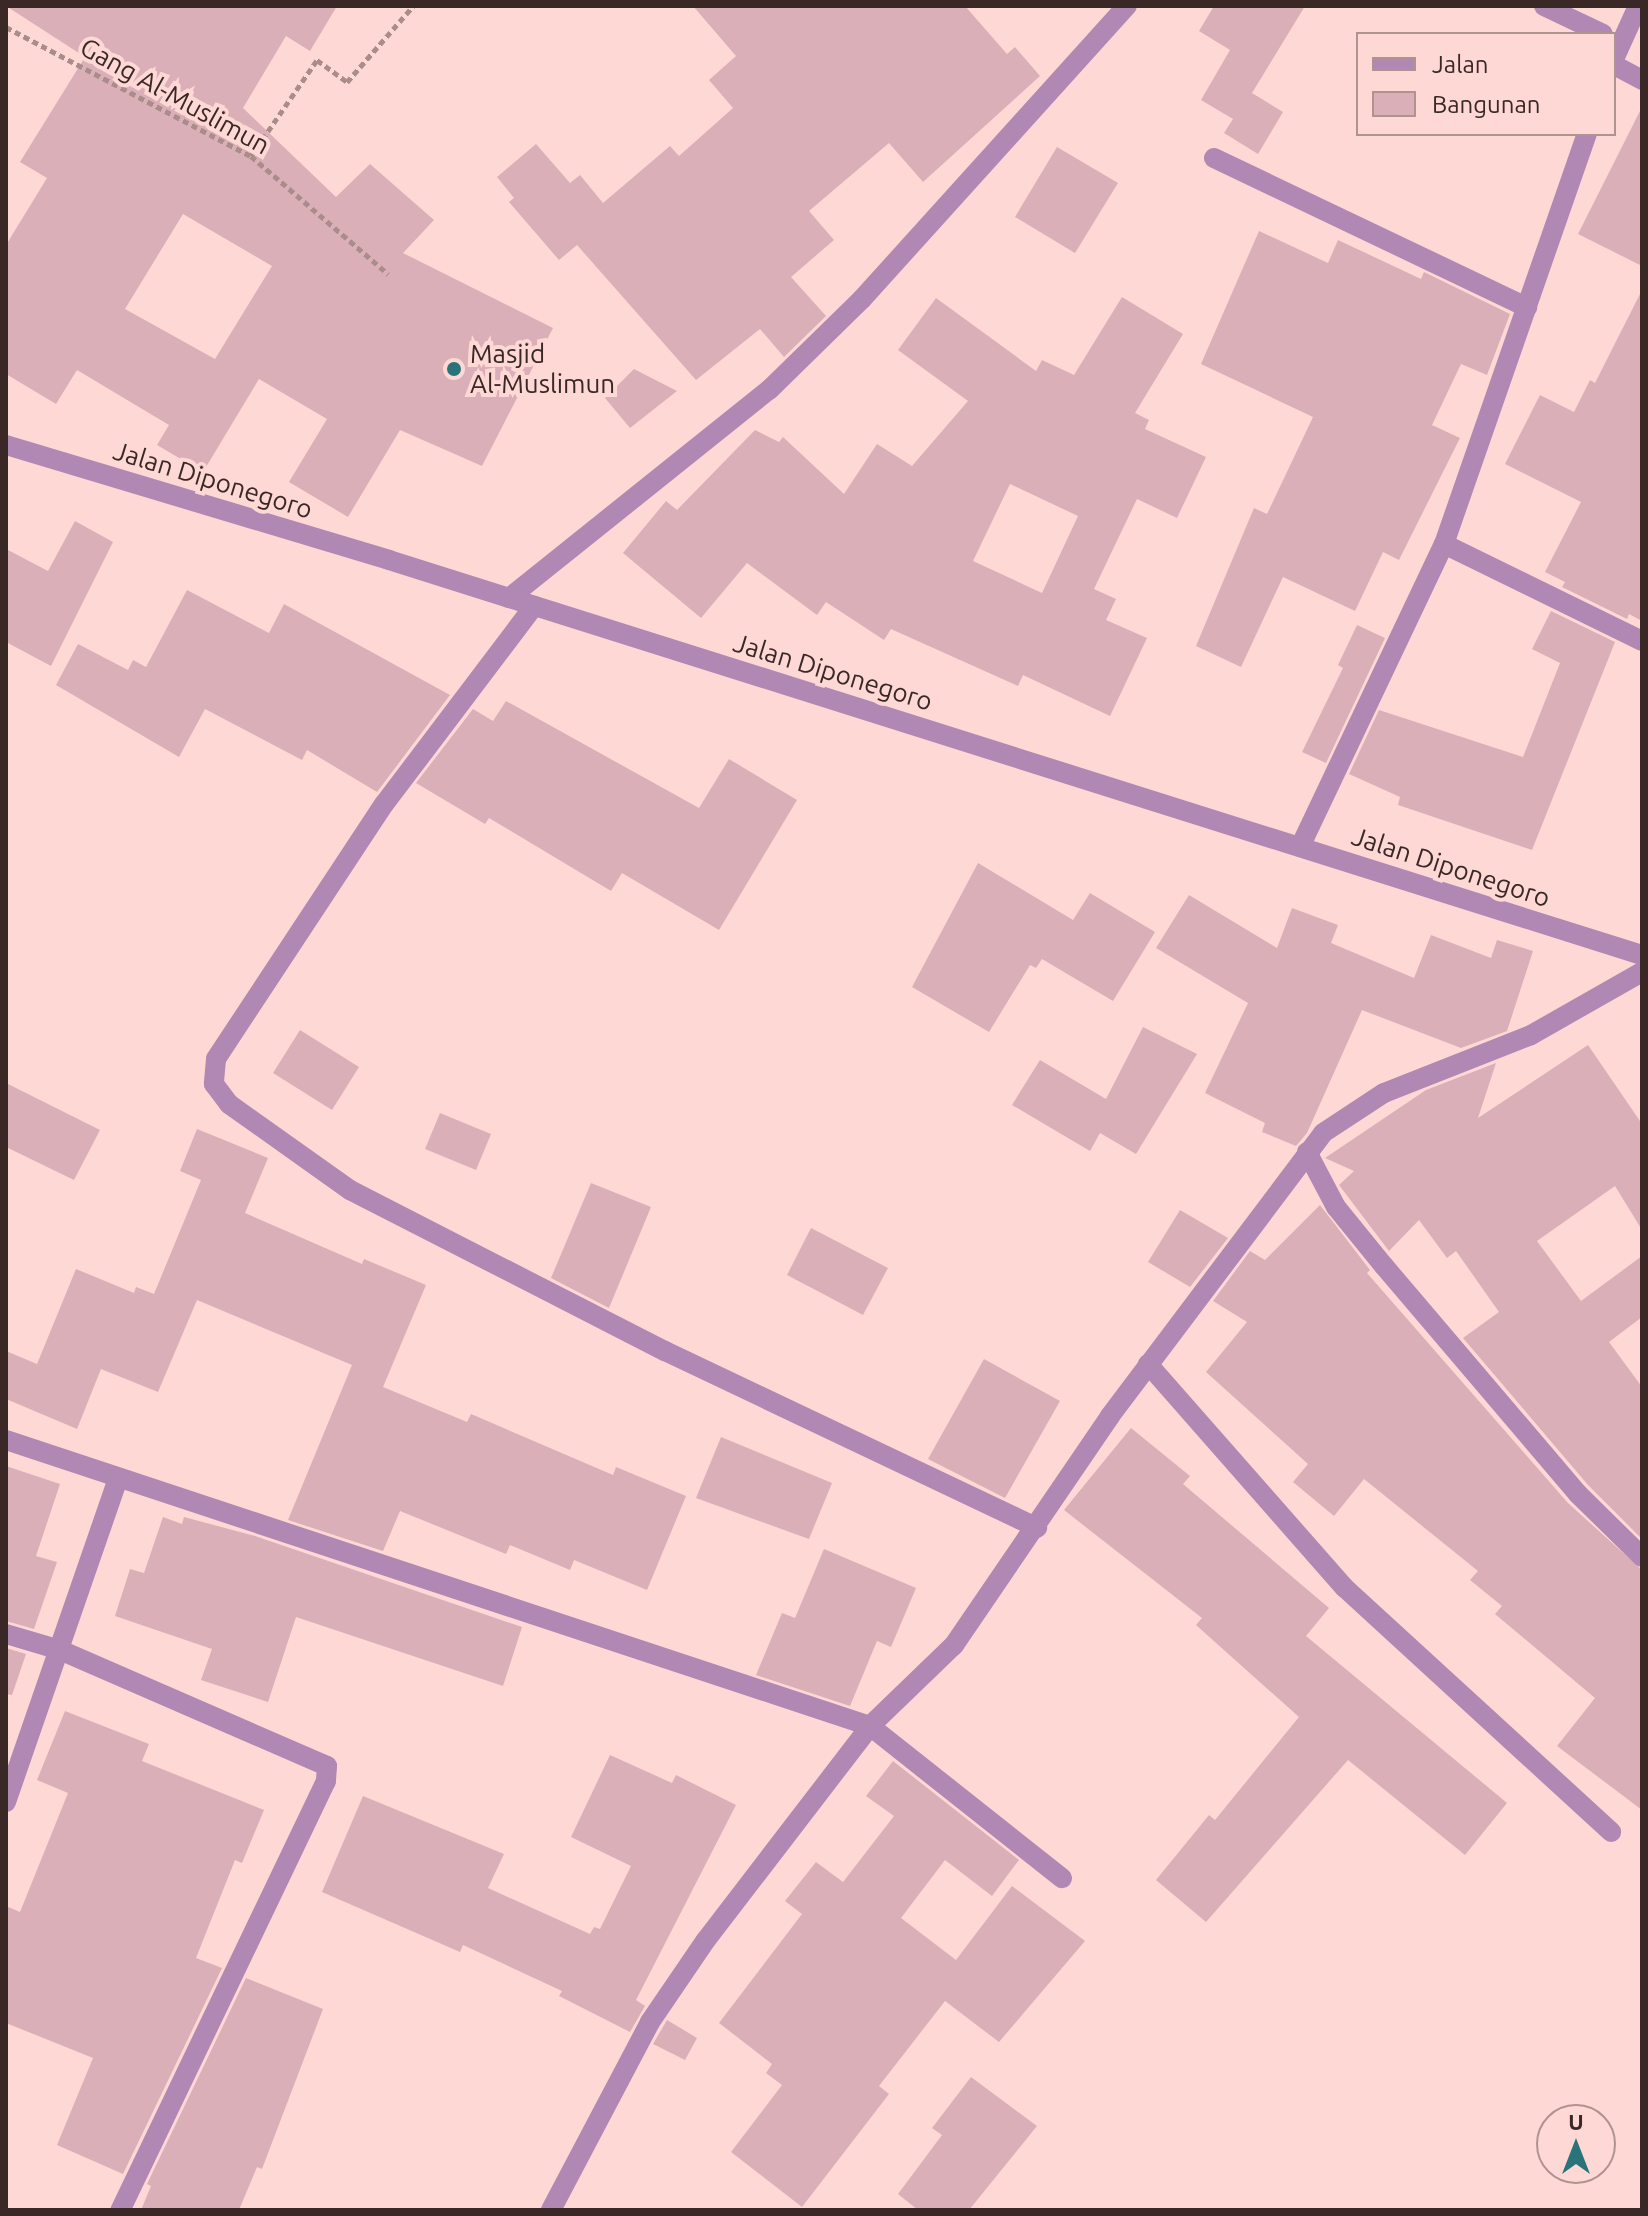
<!DOCTYPE html>
<style>
body{margin:0}
#map{position:relative;width:1648px;height:2216px;overflow:hidden;background:#fed8d5;font-family:Ubuntu,sans-serif}
div>[style]{position:absolute}
[style*='--x']{left:calc(var(--x)*1px);top:calc(var(--y)*1px);width:calc(var(--w)*1px);rotate:calc(var(--a)*1deg)}
.building>*{inset:0;background:#dbafb8}
.path>*{height:5px;margin-top:-2.5px;transform-origin:0;background:repeating-linear-gradient(90deg,#aa8d8b 0 6px,transparent 0 10px)}
.minor>*{height:20px;margin:-10px;padding:0 10px;transform-origin:10px;border-radius:10px;background:#b088b3}
.tertiary>*{height:20px;margin:-10px;padding:0 10px;transform-origin:10px;border-radius:10px;background:#b088b3}
.dots>*{width:22px;height:22px;translate:-50% -50%;box-sizing:border-box;border:4px solid #fed8d5;border-radius:50%}
span{translate:-50% -50%;white-space:nowrap;text-align:center;line-height:1.15;-webkit-text-stroke:8px #fed8d5;paint-order:stroke}
.street-label{font-size:26px;color:#3a2827}
.poi-label{font-size:26px;color:#3a2827}
.left{translate:0 -50%;text-align:left}
.frame{position:absolute;inset:0;border:8px solid #3a2827;pointer-events:none}
.legend{position:absolute;left:1356px;top:32px;width:260px;height:104px;box-sizing:border-box;background:#fed8d5;border:2px solid #b0928f;margin:0;padding:10px 14px;list-style:none;font-size:24px;color:#3a2827}
.legend li{display:flex;align-items:center;gap:16px;height:40px}
.legend b{width:40px;border:2px solid #b0928f}
.north{position:absolute;left:1536px;top:2104px;width:80px;height:80px;box-sizing:border-box;background:#fed8d5;border:2px solid #b0928f;border-radius:50%;rotate:0deg;font-size:22px;font-weight:700;line-height:32px;text-align:center;color:#3a2827}
.north::after{content:'';display:block;margin:auto;width:28px;height:36px;background:#2a737b;clip-path:polygon(50% 0,100% 100%,50% 72%,0 100%)}
</style>
<div id="map">
<div class="building">
<i style="clip-path:polygon(evenodd,6px 6px,337px 6px,310px 51px,286px 36px,243px 108px,336px 197px,370px 164px,434px 220px,403px 253px,553px 328px,482px 466px,400px 430px,348px 517px,289px 482px,327px 419px,259px 379px,203px 472px,157px 445px,169px 425px,77px 370px,56px 404px,6px 374px,6px 245px,47px 178px,20px 162px,85px 57px,6px 6px,183px 214px,272px 266px,215px 359px,125px 309px,183px 214px)"></i>
<i style="clip-path:polygon(693px 6px,965px 6px,1007px 54px,1015px 47px,1040px 76px,923px 182px,889px 143px,809px 211px,834px 240px,791px 277px,826px 316px,784px 357px,760px 329px,696px 380px,577px 245px,559px 260px,509px 202px,514px 198px,497px 177px,536px 144px,570px 183px,580px 175px,603px 203px,670px 146px,679px 156px,733px 108px,709px 80px,736px 56px)"></i>
<i style="clip-path:polygon(1214px 6px,1305px 6px,1252px 93px,1283px 112px,1258px 154px,1224px 133px,1233px 119px,1201px 100px,1230px 50px,1199px 31px)"></i>
<i style="clip-path:polygon(1642px 107px,1642px 266px,1578px 234px)"></i>
<i style="clip-path:polygon(1057px 147px,1118px 183px,1075px 253px,1015px 217px)"></i>
<i style="clip-path:polygon(1259px 231px,1328px 263px,1338px 240px,1421px 279px,1424px 272px,1510px 314px,1487px 375px,1461px 364px,1432px 425px,1460px 438px,1399px 560px,1383px 552px,1355px 611px,1283px 577px,1241px 667px,1196px 646px,1254px 508px,1267px 514px,1313px 417px,1201px 364px)"></i>
<i style="clip-path:polygon(1642px 290px,1642px 621px,1629px 614px,1627px 619px,1562px 587px,1565px 582px,1545px 572px,1581px 502px,1505px 464px,1540px 395px,1574px 412px,1590px 380px,1595px 383px)"></i>
<i style="clip-path:polygon(evenodd,1122px 297px,1183px 334px,1135px 413px,1149px 420px,1145px 429px,1206px 457px,1177px 518px,1137px 499px,1094px 589px,1116px 599px,1106px 620px,1147px 638px,1110px 716px,1023px 675px,1018px 686px,891px 629px,884px 640px,826px 602px,817px 615px,747px 563px,701px 618px,623px 553px,666px 501px,677px 510px,755px 430px,779px 442px,783px 437px,844px 494px,877px 444px,912px 466px,968px 401px,898px 350px,936px 298px,1036px 371px,1042px 360px,1074px 375px,1122px 297px,1010px 484px,1078px 516px,1042px 593px,973px 561px,1010px 484px)"></i>
<i style="clip-path:polygon(634px 369px,677px 391px,630px 428px,605px 398px)"></i>
<i style="clip-path:polygon(75px 521px,113px 542px,51px 666px,6px 642px,6px 549px,48px 571px)"></i>
<i style="clip-path:polygon(187px 590px,269px 633px,284px 604px,450px 695px,377px 792px,307px 750px,302px 760px,205px 709px,179px 757px,56px 685px,78px 644px,128px 670px,133px 660px,146px 667px)"></i>
<i style="clip-path:polygon(1551px 611px,1615px 642px,1532px 850px,1398px 805px,1400px 797px,1349px 774px,1379px 710px,1523px 757px,1560px 663px,1532px 649px)"></i>
<i style="clip-path:polygon(1357px 625px,1385px 638px,1326px 763px,1302px 752px,1343px 668px,1338px 665px)"></i>
<i style="clip-path:polygon(506px 701px,699px 808px,729px 759px,797px 800px,719px 930px,622px 873px,611px 891px,489px 818px,485px 824px,416px 783px,473px 709px,493px 721px)"></i>
<i style="clip-path:polygon(978px 863px,1073px 920px,1090px 893px,1155px 932px,1113px 1001px,1042px 959px,1036px 968px,1030px 965px,989px 1032px,912px 987px)"></i>
<i style="clip-path:polygon(1189px 895px,1277px 948px,1292px 908px,1338px 925px,1331px 943px,1414px 978px,1431px 935px,1491px 958px,1497px 940px,1533px 951px,1507px 1031px,1461px 1048px,1362px 1010px,1307px 1133px,1296px 1146px,1262px 1132px,1265px 1123px,1205px 1093px,1248px 1003px,1156px 948px)"></i>
<i style="clip-path:polygon(1143px 1027px,1197px 1054px,1136px 1154px,1100px 1133px,1090px 1151px,1012px 1105px,1040px 1060px,1106px 1099px)"></i>
<i style="clip-path:polygon(300px 1030px,359px 1067px,332px 1110px,273px 1073px)"></i>
<i style="clip-path:polygon(1588px 1045px,1642px 1124px,1642px 1230px,1615px 1186px,1537px 1241px,1581px 1301px,1642px 1256px,1642px 1317px,1609px 1342px,1642px 1387px,1642px 1539px,1588px 1485px,1463px 1338px,1499px 1312px,1456px 1251px,1447px 1258px,1419px 1220px,1389px 1251px,1339px 1185px,1354px 1171px,1325px 1158px,1426px 1090px,1496px 1063px,1478px 1118px)"></i>
<i style="clip-path:polygon(6px 1083px,100px 1130px,74px 1180px,6px 1147px)"></i>
<i style="clip-path:polygon(440px 1113px,491px 1134px,476px 1170px,425px 1149px)"></i>
<i style="clip-path:polygon(197px 1129px,268px 1158px,245px 1213px,362px 1264px,364px 1259px,426px 1285px,383px 1387px,467px 1422px,471px 1414px,613px 1475px,616px 1467px,686px 1496px,647px 1590px,574px 1560px,570px 1570px,510px 1545px,506px 1554px,400px 1511px,383px 1551px,288px 1520px,352px 1365px,197px 1300px,158px 1392px,101px 1369px,77px 1429px,6px 1399px,6px 1351px,37px 1364px,76px 1269px,134px 1293px,136px 1287px,154px 1294px,201px 1180px,180px 1171px)"></i>
<i style="clip-path:polygon(591px 1183px,651px 1207px,609px 1308px,551px 1278px)"></i>
<i style="clip-path:polygon(1320px 1205px,1370px 1270px,1367px 1273px,1568px 1503px,1642px 1570px,1642px 1810px,1557px 1746px,1595px 1698px,1495px 1614px,1502px 1606px,1470px 1580px,1478px 1571px,1364px 1479px,1334px 1516px,1293px 1482px,1308px 1464px,1206px 1372px,1247px 1322px,1213px 1301px,1250px 1251px,1265px 1260px)"></i>
<i style="clip-path:polygon(1180px 1210px,1228px 1238px,1190px 1287px,1148px 1262px)"></i>
<i style="clip-path:polygon(811px 1228px,888px 1268px,863px 1315px,787px 1275px)"></i>
<i style="clip-path:polygon(984px 1359px,1060px 1401px,1005px 1498px,928px 1459px)"></i>
<i style="clip-path:polygon(1131px 1428px,1190px 1476px,1183px 1484px,1329px 1608px,1306px 1636px,1507px 1803px,1465px 1855px,1348px 1760px,1206px 1922px,1156px 1880px,1209px 1815px,1215px 1820px,1299px 1717px,1196px 1625px,1202px 1618px,1064px 1510px)"></i>
<i style="clip-path:polygon(721px 1437px,832px 1483px,809px 1539px,696px 1498px)"></i>
<i style="clip-path:polygon(6px 1466px,60px 1484px,36px 1556px,57px 1562px,34px 1629px,6px 1621px)"></i>
<i style="clip-path:polygon(163px 1517px,182px 1524px,184px 1517px,255px 1536px,522px 1627px,503px 1686px,296px 1617px,268px 1702px,201px 1680px,212px 1649px,115px 1616px,130px 1569px,144px 1573px)"></i>
<i style="clip-path:polygon(824px 1549px,916px 1588px,891px 1647px,877px 1641px,850px 1706px,756px 1675px,782px 1613px,795px 1618px)"></i>
<i style="clip-path:polygon(6px 1648px,26px 1654px,12px 1695px,6px 1694px)"></i>
<i style="clip-path:polygon(65px 1711px,149px 1744px,142px 1761px,264px 1810px,242px 1863px,235px 1860px,196px 1958px,222px 1968px,123px 2174px,57px 2145px,93px 2058px,6px 2023px,6px 1906px,20px 1912px,68px 1793px,37px 1780px)"></i>
<i style="clip-path:polygon(610px 1755px,672px 1783px,676px 1775px,736px 1805px,636px 2000px,645px 2006px,630px 2032px,559px 1996px,562px 1991px,463px 1945px,460px 1952px,322px 1892px,363px 1796px,504px 1854px,488px 1888px,590px 1934px,594px 1927px,600px 1929px,631px 1866px,571px 1837px)"></i>
<i style="clip-path:polygon(893px 1761px,1019px 1860px,992px 1896px,945px 1860px,901px 1918px,956px 1960px,1012px 1886px,1085px 1941px,999px 2042px,945px 2001px,879px 2086px,889px 2094px,802px 2207px,731px 2152px,782px 2085px,766px 2073px,772px 2064px,719px 2023px,802px 1914px,785px 1901px,816px 1862px,843px 1882px,894px 1816px,866px 1796px)"></i>
<i style="clip-path:polygon(246px 1978px,323px 2009px,262px 2169px,257px 2167px,239px 2210px,141px 2210px,151px 2186px,147px 2184px)"></i>
<i style="clip-path:polygon(667px 2020px,697px 2038px,685px 2060px,653px 2044px)"></i>
<i style="clip-path:polygon(971px 2077px,1037px 2126px,969px 2210px,918px 2210px,898px 2194px,942px 2135px,932px 2128px)"></i>
</div>
<div class="path">
<i style="--x:6;--y:27;--w:277;--a:27.8"></i>
<i style="--x:251;--y:156;--w:181;--a:40.7"></i>
<i style="--x:251;--y:156;--w:116;--a:-55.5"></i>
<i style="--x:317;--y:60;--w:37;--a:36"></i>
<i style="--x:347;--y:82;--w:101;--a:-49"></i>
</div>
<div class="minor">
<i style="--x:1544;--y:6;--w:65;--a:25.4"></i>
<i style="--x:1614;--y:59;--w:58;--a:-65.6"></i>
<i style="--x:1614;--y:65;--w:32;--a:28"></i>
<i style="--x:1214;--y:158;--w:347;--a:25.5"></i>
<i style="--x:1444;--y:544;--w:220;--a:26.1"></i>
<i style="--x:509;--y:598;--w:333;--a:-38.7"></i>
<i style="--x:769;--y:390;--w:130;--a:-44.4"></i>
<i style="--x:862;--y:299;--w:395;--a:-47.9"></i>
<i style="--x:534;--y:606;--w:248;--a:127.1"></i>
<i style="--x:384;--y:804;--w:305;--a:123.4"></i>
<i style="--x:216;--y:1059;--w:25;--a:95"></i>
<i style="--x:214;--y:1084;--w:25;--a:53"></i>
<i style="--x:229;--y:1104;--w:148;--a:35.4"></i>
<i style="--x:350;--y:1190;--w:354;--a:27.1"></i>
<i style="--x:665;--y:1351;--w:412;--a:25.4"></i>
<i style="--x:1300;--y:847;--w:335;--a:-64.6"></i>
<i style="--x:1444;--y:544;--w:434;--a:-70.8"></i>
<i style="--x:1307;--y:1152;--w:62;--a:62.2"></i>
<i style="--x:1336;--y:1207;--w:76;--a:50.9"></i>
<i style="--x:1384;--y:1266;--w:299;--a:49.6"></i>
<i style="--x:1578;--y:1494;--w:90;--a:44.5"></i>
<i style="--x:1148;--y:1364;--w:298;--a:48.7"></i>
<i style="--x:1345;--y:1588;--w:361;--a:42.5"></i>
<i style="--x:6;--y:1440;--w:910;--a:18.32"></i>
<i style="--x:870;--y:1726;--w:245;--a:38.4"></i>
<i style="--x:6;--y:1634;--w:56;--a:16.5"></i>
<i style="--x:60;--y:1650;--w:291;--a:23.5"></i>
<i style="--x:327;--y:1766;--w:15;--a:94"></i>
<i style="--x:326;--y:1781;--w:476;--a:115.6"></i>
<i style="--x:6;--y:1802;--w:343;--a:-70.9"></i>
<i style="--x:551;--y:2210;--w:212;--a:-62.2"></i>
<i style="--x:650;--y:2022;--w:99;--a:-55.7"></i>
<i style="--x:706;--y:1940;--w:270;--a:-52.5"></i>
<i style="--x:870;--y:1726;--w:117;--a:-44"></i>
<i style="--x:954;--y:1645;--w:277;--a:-55.7"></i>
<i style="--x:1110;--y:1416;--w:354;--a:-53"></i>
<i style="--x:1323;--y:1133;--w:73;--a:-33.3"></i>
<i style="--x:1384;--y:1093;--w:158;--a:-21.5"></i>
<i style="--x:1531;--y:1035;--w:128;--a:-29.6"></i>
</div>
<div class="tertiary">
<i style="--x:6;--y:445;--w:400;--a:16.7"></i>
<i style="--x:389;--y:560;--w:1314;--a:17.5"></i>
</div>
<div class="dots">
<i style="left:454px;top:369px;background:#2a737b"></i>
</div>
<div class="street-label">
<span style="left:175px;top:96px;rotate:29deg">Gang Al-Muslimun</span>
<span style="left:213px;top:480px;rotate:17deg">Jalan Diponegoro</span>
<span style="left:833px;top:672px;rotate:17deg">Jalan Diponegoro</span>
<span style="left:1451px;top:867px;rotate:18deg">Jalan Diponegoro</span>
</div>
<div class="poi-label">
<span class="left" style="left:470px;top:369px">Masjid<br>Al-Muslimun</span>
</div>
<div class="frame"></div>
<ul class="legend">
<li><b style="height:10px;background:#b088b3"></b>Jalan</li>
<li><b style="height:22px;background:#dbafb8"></b>Bangunan</li>
</ul>
<div class="north">U</div>
</div>
